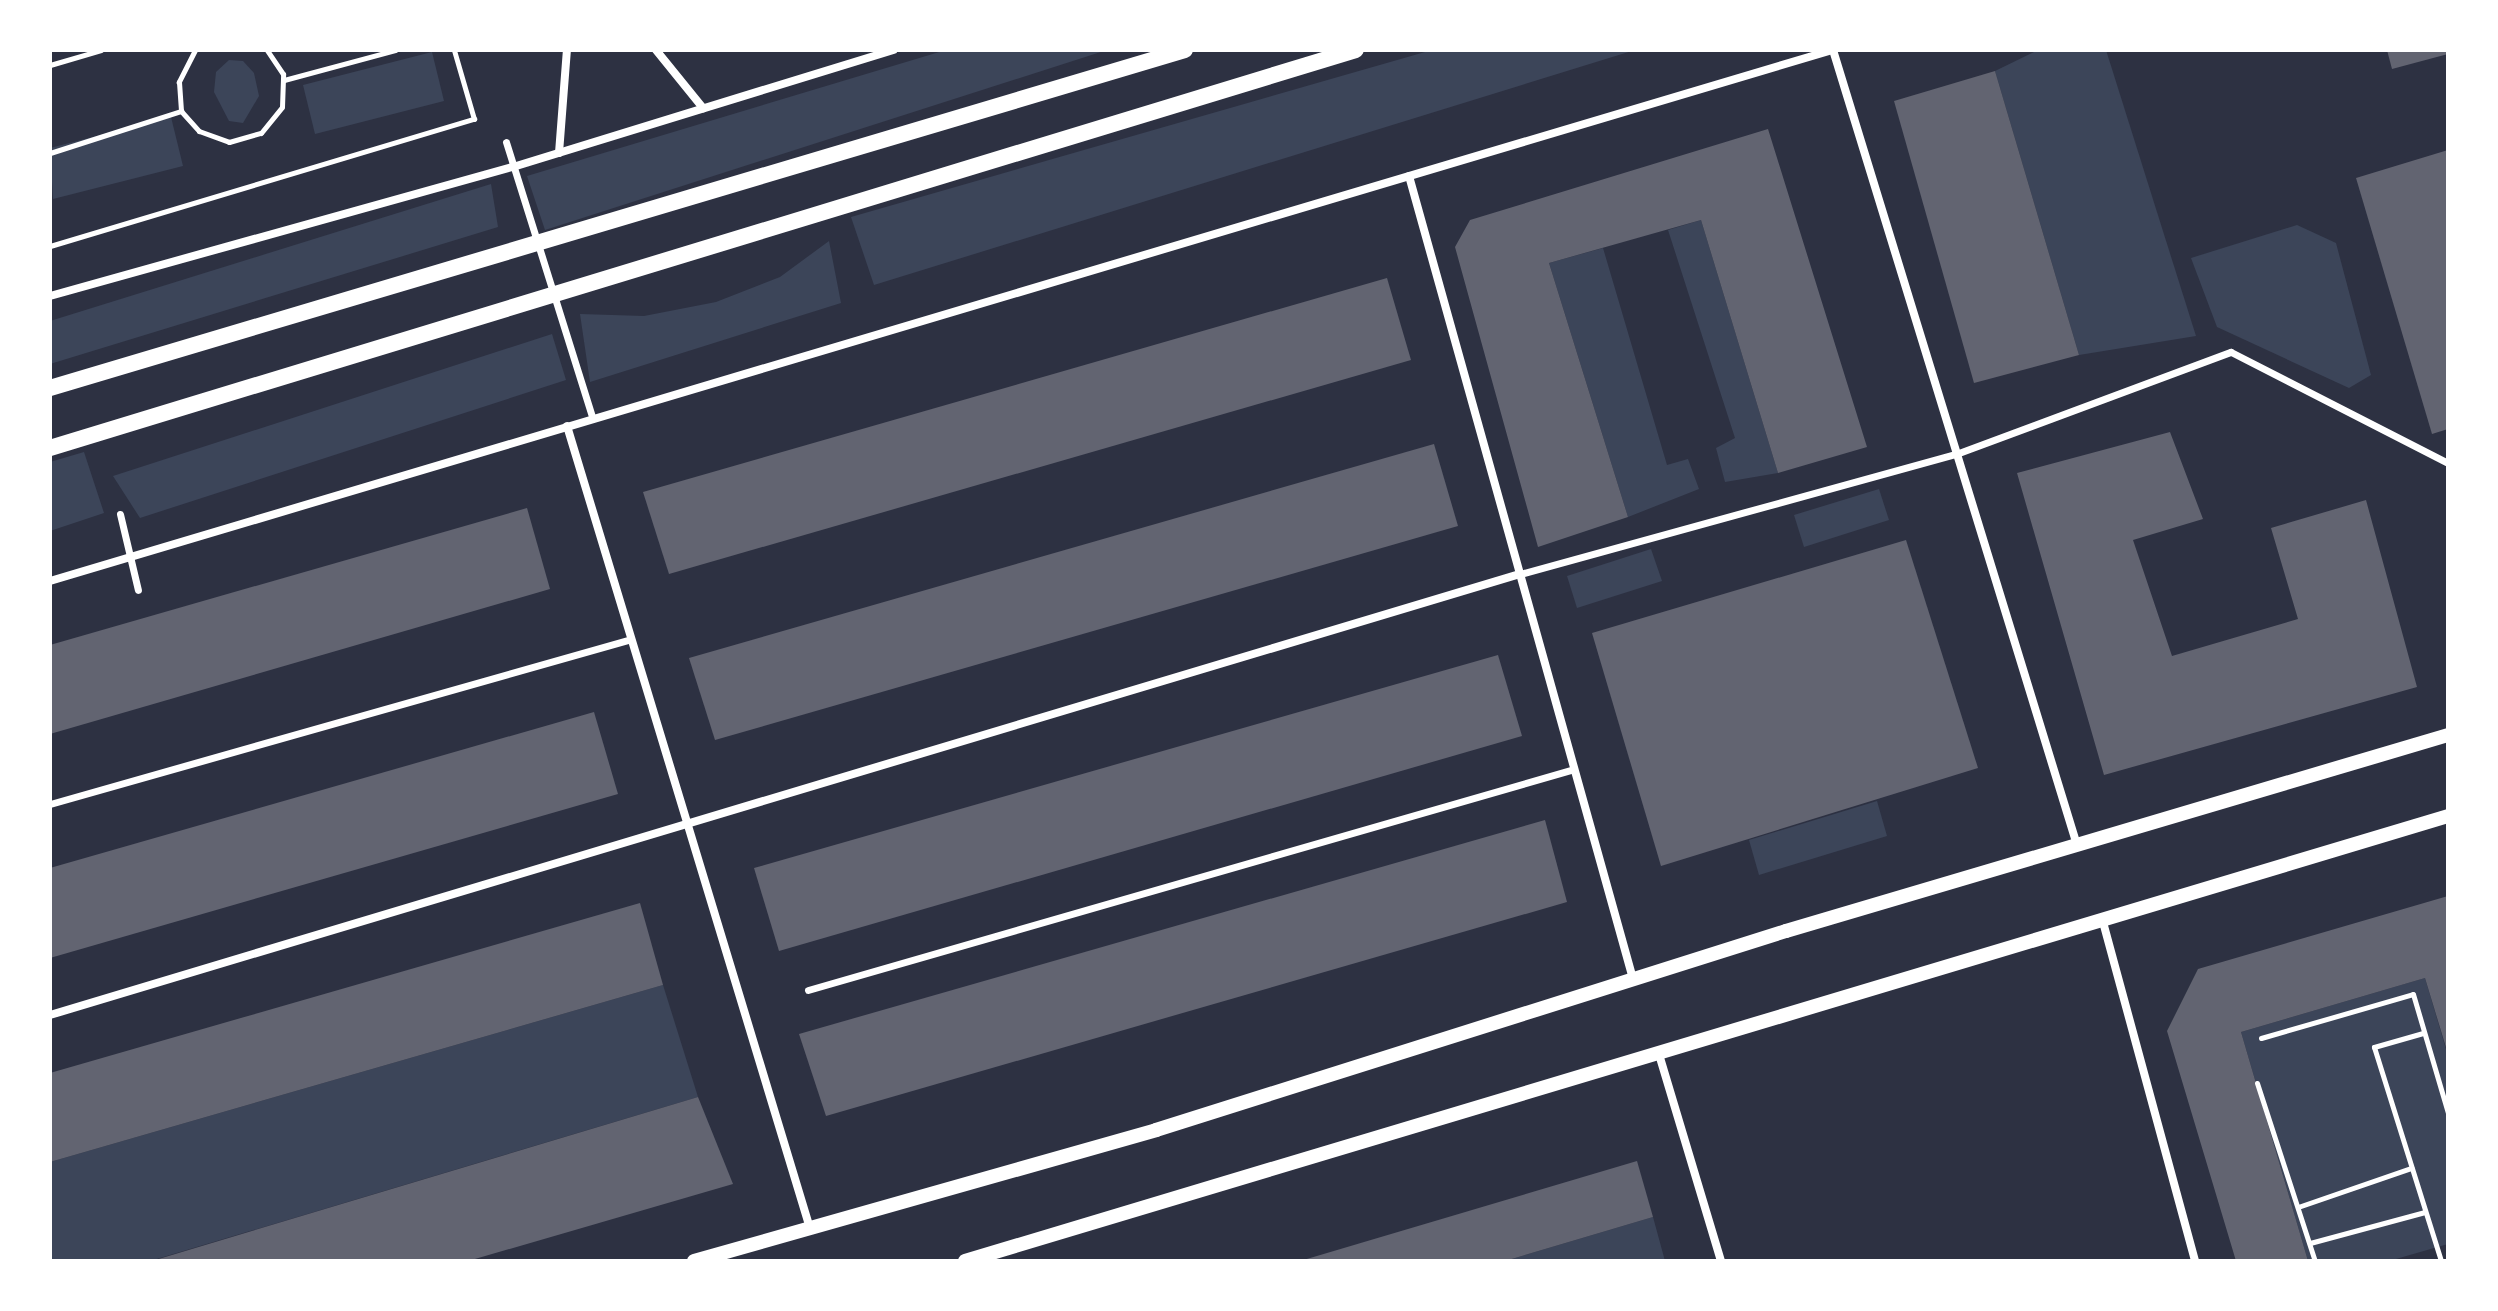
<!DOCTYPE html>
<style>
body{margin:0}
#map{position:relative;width:2498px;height:1311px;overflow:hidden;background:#2d3142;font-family:Figtree,sans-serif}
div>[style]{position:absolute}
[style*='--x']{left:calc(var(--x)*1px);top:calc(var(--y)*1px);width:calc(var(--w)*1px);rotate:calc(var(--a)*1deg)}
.green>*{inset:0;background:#3c4559}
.building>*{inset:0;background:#626471}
.path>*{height:5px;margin:-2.5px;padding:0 2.5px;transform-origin:2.5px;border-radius:2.5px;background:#fff}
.pedestrian>*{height:7px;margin:-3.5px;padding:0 3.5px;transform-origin:3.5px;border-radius:3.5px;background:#fff}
.minor>*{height:8px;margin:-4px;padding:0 4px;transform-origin:4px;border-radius:4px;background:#fff}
.tertiary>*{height:14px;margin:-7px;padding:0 7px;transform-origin:7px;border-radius:7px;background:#fff}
.secondary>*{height:16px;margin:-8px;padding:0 8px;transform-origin:8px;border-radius:8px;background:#fff}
span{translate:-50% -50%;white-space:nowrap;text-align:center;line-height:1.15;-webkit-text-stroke:8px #fff;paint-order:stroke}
.frame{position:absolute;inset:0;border:52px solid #fff;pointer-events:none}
</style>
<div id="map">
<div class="green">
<i style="clip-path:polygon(946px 50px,1107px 50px,545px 230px,527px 176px)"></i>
<i style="clip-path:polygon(1432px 50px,1635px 50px,874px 285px,851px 217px)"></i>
<i style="clip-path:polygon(2038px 50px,2106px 50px,2196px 336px,2079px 355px,1995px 71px)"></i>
<i style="clip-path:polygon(432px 52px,444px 101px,315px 134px,303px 85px)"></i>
<i style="clip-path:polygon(229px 60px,243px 61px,254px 73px,259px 96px,243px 123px,229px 121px,214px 92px,216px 72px)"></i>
<i style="clip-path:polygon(171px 117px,183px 166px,53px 199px,50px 148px)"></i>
<i style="clip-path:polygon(491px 184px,498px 227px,50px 364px,50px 321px)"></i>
<i style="clip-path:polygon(1701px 220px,1778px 473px,1725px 482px,1716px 448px,1735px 438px,1668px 230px)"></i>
<i style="clip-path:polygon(2297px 225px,2336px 243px,2371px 375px,2349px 388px,2217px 327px,2191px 258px)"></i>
<i style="clip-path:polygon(829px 241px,841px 303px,590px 382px,580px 314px,644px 316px,716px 302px,780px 277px)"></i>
<i style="clip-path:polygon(1603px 248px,1667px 465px,1688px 459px,1699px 489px,1628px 517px,1549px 263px)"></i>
<i style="clip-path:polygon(552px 334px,566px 380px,140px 518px,113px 476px)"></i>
<i style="clip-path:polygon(84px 452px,104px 513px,50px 531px,50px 462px)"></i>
<i style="clip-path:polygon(1879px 489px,1889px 520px,1804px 547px,1794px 515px)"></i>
<i style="clip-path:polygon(1651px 549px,1662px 581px,1577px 608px,1567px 576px)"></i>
<i style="clip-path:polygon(1877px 801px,1887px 836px,1759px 875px,1749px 840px)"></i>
<i style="clip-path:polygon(2425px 978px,2448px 1056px,2448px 1244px,2389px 1261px,2308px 1261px,2241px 1032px)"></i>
<i style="clip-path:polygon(663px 985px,698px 1097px,150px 1261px,50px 1261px,50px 1162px)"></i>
<i style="clip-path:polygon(1653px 1217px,1665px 1261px,1505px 1261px)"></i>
</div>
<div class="building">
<i style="clip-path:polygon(2387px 50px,2448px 50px,2448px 54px,2392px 69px)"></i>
<i style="clip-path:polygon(1995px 71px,2079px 355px,1974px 383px,1894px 101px)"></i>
<i style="clip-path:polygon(1768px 129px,1867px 447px,1778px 473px,1701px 220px,1549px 263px,1628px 517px,1538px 547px,1455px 247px,1470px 220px)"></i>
<i style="clip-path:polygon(2448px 150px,2448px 429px,2432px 434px,2356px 178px)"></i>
<i style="clip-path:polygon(1387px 278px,1411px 360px,669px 574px,643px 492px)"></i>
<i style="clip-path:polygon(2170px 432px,2203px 519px,2133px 540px,2172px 656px,2298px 619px,2271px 528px,2366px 500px,2417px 687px,2104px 775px,2017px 473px)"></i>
<i style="clip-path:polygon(1434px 444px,1458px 526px,715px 740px,689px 658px)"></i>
<i style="clip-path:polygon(527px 508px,550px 589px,50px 734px,50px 645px)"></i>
<i style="clip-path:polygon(1906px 540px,1978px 768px,1661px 866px,1592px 633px)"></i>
<i style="clip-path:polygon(1498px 655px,1522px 736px,779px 951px,754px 868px)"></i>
<i style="clip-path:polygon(594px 712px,618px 794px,50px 958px,50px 868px)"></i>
<i style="clip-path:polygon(1545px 820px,1567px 902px,826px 1116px,799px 1034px)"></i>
<i style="clip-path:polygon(2448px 896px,2448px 1054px,2425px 978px,2241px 1032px,2308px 1261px,2236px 1261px,2167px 1031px,2198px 969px)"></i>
<i style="clip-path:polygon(640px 903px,663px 985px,50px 1162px,50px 1073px)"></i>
<i style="clip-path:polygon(698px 1097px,733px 1184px,468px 1261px,152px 1261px)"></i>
<i style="clip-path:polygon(1637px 1161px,1653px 1217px,1505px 1261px,1300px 1261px)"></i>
</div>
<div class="path">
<i style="--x:195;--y:50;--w:36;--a:117"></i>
<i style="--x:179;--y:82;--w:29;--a:86"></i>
<i style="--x:181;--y:111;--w:27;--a:48"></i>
<i style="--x:199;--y:131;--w:32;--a:20"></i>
<i style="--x:229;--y:142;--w:33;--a:-16"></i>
<i style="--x:261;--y:133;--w:33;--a:-51"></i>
<i style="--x:282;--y:107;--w:33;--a:-88"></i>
<i style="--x:283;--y:74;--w:29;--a:-124"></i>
<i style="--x:50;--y:65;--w:53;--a:-16.4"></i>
<i style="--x:284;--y:80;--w:115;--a:-15.1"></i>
<i style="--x:50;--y:153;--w:138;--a:-17.8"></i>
<i style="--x:50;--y:246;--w:443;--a:-16.7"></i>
<i style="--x:474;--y:119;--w:72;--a:-106.2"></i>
<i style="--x:2423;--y:1033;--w:51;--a:164.1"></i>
<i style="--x:2374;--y:1047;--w:224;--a:72.6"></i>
<i style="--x:2261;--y:1038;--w:158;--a:-16.1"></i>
<i style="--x:2413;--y:994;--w:124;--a:73.6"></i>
<i style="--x:2257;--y:1083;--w:187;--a:72"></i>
<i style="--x:2298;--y:1207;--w:120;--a:-19"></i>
<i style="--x:2310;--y:1243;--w:119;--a:-15.1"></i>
</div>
<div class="pedestrian">
<i style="--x:506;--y:142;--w:290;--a:72.6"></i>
<i style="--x:120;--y:514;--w:78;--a:76.7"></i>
<i style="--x:1520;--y:574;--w:452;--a:-15.4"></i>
<i style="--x:1956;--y:454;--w:293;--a:-20.4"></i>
<i style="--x:2231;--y:352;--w:244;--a:27.1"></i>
<i style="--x:50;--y:804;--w:604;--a:-15.85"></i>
<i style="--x:808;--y:990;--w:797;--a:-16.09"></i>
</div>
<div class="minor">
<i style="--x:656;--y:50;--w:75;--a:51"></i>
<i style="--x:1833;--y:50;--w:832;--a:72.94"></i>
<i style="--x:559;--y:153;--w:103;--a:-85.6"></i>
<i style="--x:1409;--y:176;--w:834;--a:74.41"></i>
<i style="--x:50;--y:296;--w:481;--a:-15.6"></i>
<i style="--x:513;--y:167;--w:398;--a:-17.1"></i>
<i style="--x:567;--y:426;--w:835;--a:73.15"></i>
<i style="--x:50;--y:581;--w:1859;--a:-16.59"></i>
<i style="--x:2103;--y:922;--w:351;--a:74.8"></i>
<i style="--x:50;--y:1015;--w:1535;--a:-16.7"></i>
<i style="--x:1658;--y:1051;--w:219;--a:73.3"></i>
</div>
<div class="tertiary">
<i style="--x:694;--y:1261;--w:480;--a:-15.8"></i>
<i style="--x:1156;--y:1130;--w:661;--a:-17.53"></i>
<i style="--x:1786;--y:931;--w:690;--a:-16.49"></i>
<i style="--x:965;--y:1261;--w:1548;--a:-16.7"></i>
</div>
<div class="secondary">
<i style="--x:50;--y:388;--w:1184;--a:-16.58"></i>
<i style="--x:50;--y:448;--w:1365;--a:-16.95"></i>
</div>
<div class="frame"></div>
</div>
